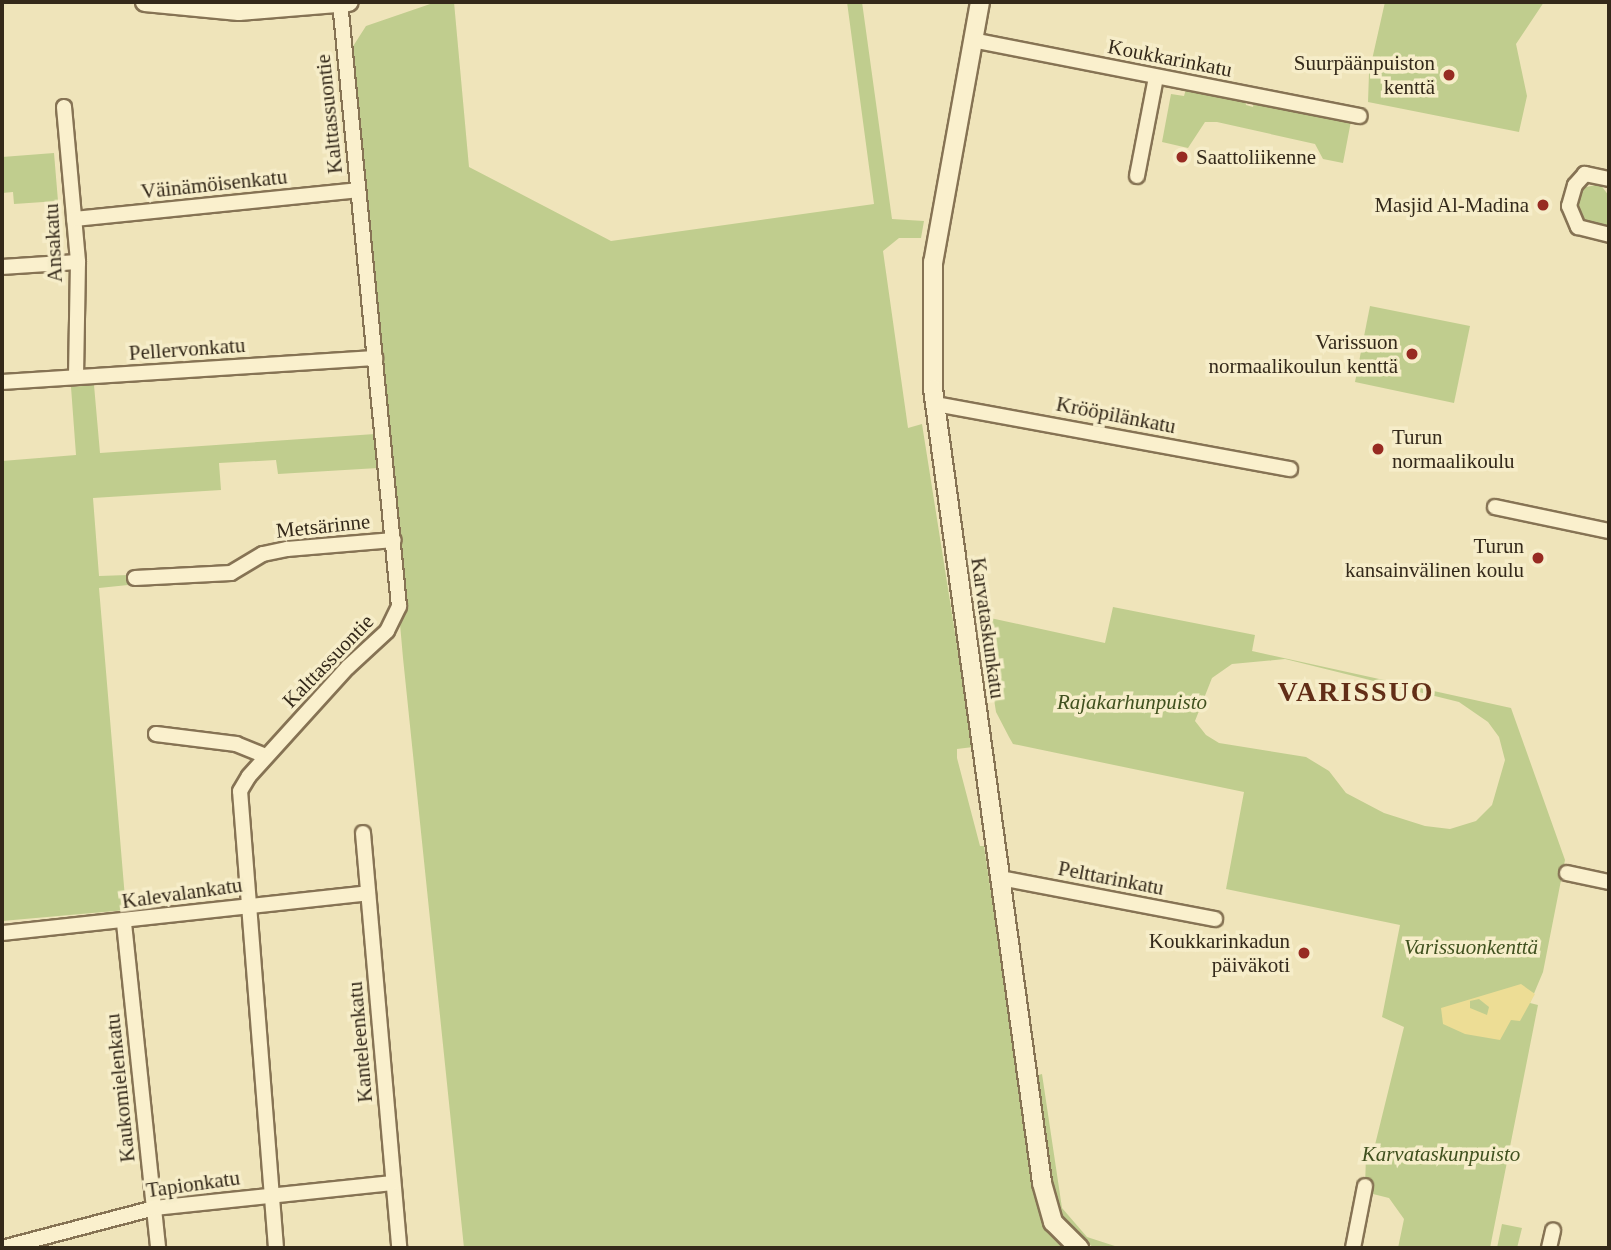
<!DOCTYPE html>
<meta charset="utf-8">
<style>
body{margin:0}
#map{position:relative;width:1611px;height:1250px;overflow:hidden;background:#efe4ba;font-family:Georgia,serif}
div>[style]{position:absolute}
[style*='--x']{left:calc(var(--x)*1px);top:calc(var(--y)*1px);width:calc(var(--w)*1px);rotate:calc(var(--a)*1deg)}
.green>*{inset:0;background:#c0cd8e}
.sand>*{inset:0;background:#eddd95}
.roads{filter:drop-shadow(2px 0 #867354) drop-shadow(-2px 0 #867354) drop-shadow(0 2px #867354) drop-shadow(0 -2px #867354)}
.minor>*{height:14px;margin:-7px;padding:0 7px;transform-origin:7px;border-radius:7px;background:#faf0cd}
.tertiary>*{height:18px;margin:-9px;padding:0 9px;transform-origin:9px;border-radius:9px;background:#faf0cd}
.dots>*{width:19px;height:19px;translate:-50% -50%;box-sizing:border-box;border:4px solid #f6edc9;border-radius:50%}
span{translate:-50% -50%;white-space:nowrap;text-align:center;line-height:1.15;-webkit-text-stroke:7px #f6edc9;paint-order:stroke}
.street-label{font-size:21px;color:#34291a}
.poi-label{font-size:21px;color:#34291a}
.right{translate:-100% -50%;text-align:right}
.left{translate:0 -50%;text-align:left}
.park-label{font-size:21px;color:#40511f;font-style:italic}
.district-label{font-size:28px;color:#622e17;font-weight:700;letter-spacing:2px}
.frame{position:absolute;inset:0;border:4px solid #34291a;pointer-events:none}
</style>
<div id="map">
<div class="green">
<i style="clip-path:polygon(436px 2px,454px 2px,469px 167px,611px 241px,874px 204px,847px 2px,862px 2px,892px 219px,924px 221px,921px 238px,899px 238px,883px 251px,908px 428px,922px 424px,973px 747px,957px 749px,957px 758px,980px 846px,984px 846px,1037px 1202px,1046px 1225px,1066px 1248px,464px 1248px,403px 658px,400px 624px,405px 601px,350px 51px,366px 26px)"></i>
<i style="clip-path:polygon(1385px 2px,1544px 2px,1516px 44px,1527px 96px,1519px 132px,1368px 102px,1369px 73px)"></i>
<i style="clip-path:polygon(1186px 89px,1245px 100px,1246px 105px,1253px 107px,1254px 102px,1351px 121px,1343px 163px,1323px 159px,1315px 144px,1217px 122px,1205px 122px,1188px 148px,1162px 142px,1171px 94px,1184px 96px)"></i>
<i style="clip-path:polygon(54px 153px,58px 201px,14px 204px,13px 192px,2px 193px,2px 157px)"></i>
<i style="clip-path:polygon(1600px 184px,1609px 196px,1609px 228px,1582px 221px,1576px 209px,1582px 188px)"></i>
<i style="clip-path:polygon(1370px 306px,1470px 326px,1454px 403px,1355px 382px)"></i>
<i style="clip-path:polygon(94px 385px,100px 453px,375px 434px,378px 468px,278px 474px,276px 460px,219px 463px,221px 490px,93px 498px,99px 576px,128px 575px,128px 585px,99px 588px,126px 910px,2px 921px,2px 461px,76px 455px,71px 387px)"></i>
<i style="clip-path:polygon(evenodd,1113px 607px,1255px 635px,1252px 651px,1511px 708px,1565px 860px,1543px 972px,1530px 1003px,1538px 1005px,1490px 1248px,1398px 1248px,1404px 1219px,1389px 1198px,1369px 1193px,1365px 1186px,1366px 1156px,1372px 1157px,1404px 1027px,1382px 1017px,1400px 925px,1226px 889px,1244px 792px,1013px 744px,1009px 737px,996px 712px,981px 616px,1105px 643px,1113px 607px,1285px 659px,1459px 702px,1488px 722px,1499px 737px,1505px 760px,1492px 805px,1476px 821px,1450px 829px,1425px 826px,1384px 813px,1346px 793px,1329px 771px,1306px 757px,1219px 743px,1206px 735px,1195px 721px,1212px 678px,1232px 664px,1285px 659px)"></i>
<i style="clip-path:polygon(1042px 1074px,1062px 1208px,1087px 1237px,1121px 1248px,1094px 1248px,1061px 1221px,1051px 1197px,1035px 1076px)"></i>
<i style="clip-path:polygon(1502px 1224px,1522px 1228px,1517px 1248px,1497px 1248px)"></i>
</div>
<div class="sand">
<i style="clip-path:polygon(evenodd,1521px 984px,1535px 994px,1520px 1021px,1511px 1020px,1500px 1040px,1465px 1034px,1443px 1024px,1441px 1008px,1521px 984px,1479px 999px,1489px 1007px,1487px 1015px,1470px 1008px,1470px 1001px,1479px 999px)"></i>
</div>
<div class="roads">
<div class="minor">
<i style="--x:972;--y:40;--w:395;--a:11.1"></i>
<i style="--x:64;--y:107;--w:156;--a:84.8"></i>
<i style="--x:78;--y:262;--w:115;--a:91"></i>
<i style="--x:1137;--y:176;--w:101;--a:-79.1"></i>
<i style="--x:1609;--y:179;--w:25;--a:-168"></i>
<i style="--x:1585;--y:174;--w:15;--a:132"></i>
<i style="--x:1575;--y:185;--w:22;--a:106"></i>
<i style="--x:1569;--y:206;--w:23;--a:67"></i>
<i style="--x:1578;--y:227;--w:32;--a:14"></i>
<i style="--x:74;--y:219;--w:285;--a:-5.8"></i>
<i style="--x:2;--y:267;--w:76;--a:-3.8"></i>
<i style="--x:2;--y:382;--w:374;--a:-3.7"></i>
<i style="--x:935;--y:404;--w:361;--a:10.4"></i>
<i style="--x:1495;--y:507;--w:116;--a:11.9"></i>
<i style="--x:135;--y:578;--w:96;--a:-3"></i>
<i style="--x:231;--y:573;--w:37;--a:-31"></i>
<i style="--x:263;--y:554;--w:25;--a:-12"></i>
<i style="--x:287;--y:549;--w:107;--a:-4.8"></i>
<i style="--x:156;--y:734;--w:81;--a:7.1"></i>
<i style="--x:236;--y:744;--w:32;--a:22"></i>
<i style="--x:363;--y:833;--w:417;--a:85"></i>
<i style="--x:1567;--y:873;--w:43;--a:12.1"></i>
<i style="--x:1000;--y:878;--w:219;--a:10.8"></i>
<i style="--x:124;--y:923;--w:327;--a:84"></i>
<i style="--x:2;--y:933;--w:368;--a:-6.2"></i>
<i style="--x:2;--y:1248;--w:157;--a:-14.7"></i>
<i style="--x:154;--y:1208;--w:240;--a:-6"></i>
<i style="--x:276;--y:1248;--w:458;--a:-94.5"></i>
<i style="--x:240;--y:791;--w:17;--a:-59"></i>
<i style="--x:249;--y:776;--w:147;--a:-47.8"></i>
<i style="--x:348;--y:667;--w:53;--a:-42.7"></i>
<i style="--x:387;--y:631;--w:28;--a:-64"></i>
<i style="--x:399;--y:606;--w:607;--a:-95.58"></i>
<i style="--x:1353;--y:1248;--w:63;--a:-79"></i>
<i style="--x:1549;--y:1248;--w:18;--a:-77"></i>
</div>
<div class="tertiary">
<i style="--x:145;--y:2;--w:94;--a:5.5"></i>
<i style="--x:239;--y:11;--w:110;--a:-4.7"></i>
<i style="--x:980;--y:2;--w:264;--a:100.2"></i>
<i style="--x:933;--y:262;--w:127;--a:90"></i>
<i style="--x:933;--y:389;--w:801;--a:82.18"></i>
<i style="--x:1042;--y:1183;--w:41;--a:74.2"></i>
<i style="--x:1053;--y:1222;--w:37;--a:45"></i>
</div>
</div>
<div class="dots">
<i style="left:1449px;top:75px;background:#972b22"></i>
<i style="left:1182px;top:157px;background:#972b22"></i>
<i style="left:1543px;top:205px;background:#972b22"></i>
<i style="left:1412px;top:354px;background:#972b22"></i>
<i style="left:1378px;top:449px;background:#972b22"></i>
<i style="left:1538px;top:558px;background:#972b22"></i>
<i style="left:1304px;top:953px;background:#972b22"></i>
</div>
<div class="street-label">
<span style="left:1170px;top:58px;rotate:11deg">Koukkarinkatu</span>
<span style="left:329px;top:114px;rotate:-96deg">Kalttassuontie</span>
<span style="left:214px;top:184px;rotate:-6deg">Väinämöisenkatu</span>
<span style="left:53px;top:243px;rotate:-93deg">Ansakatu</span>
<span style="left:187px;top:349px;rotate:-4deg">Pellervonkatu</span>
<span style="left:1116px;top:415px;rotate:11deg">Krööpilänkatu</span>
<span style="left:323px;top:526px;rotate:-6deg">Metsärinne</span>
<span style="left:988px;top:628px;rotate:82deg">Karvataskunkatu</span>
<span style="left:328px;top:661px;rotate:-46deg">Kalttassuontie</span>
<span style="left:1111px;top:878px;rotate:11deg">Pelttarinkatu</span>
<span style="left:182px;top:893px;rotate:-8deg">Kalevalankatu</span>
<span style="left:360px;top:1042px;rotate:-95deg">Kanteleenkatu</span>
<span style="left:120px;top:1088px;rotate:-96deg">Kaukomielenkatu</span>
<span style="left:193px;top:1184px;rotate:-8deg">Tapionkatu</span>
</div>
<div class="poi-label">
<span class="right" style="left:1435px;top:75px">Suurpäänpuiston<br>kenttä</span>
<span class="left" style="left:1196px;top:157px">Saattoliikenne</span>
<span class="right" style="left:1529px;top:205px">Masjid Al-Madina</span>
<span class="right" style="left:1398px;top:354px">Varissuon<br>normaalikoulun kenttä</span>
<span class="left" style="left:1392px;top:449px">Turun<br>normaalikoulu</span>
<span class="right" style="left:1524px;top:558px">Turun<br>kansainvälinen koulu</span>
<span class="right" style="left:1290px;top:953px">Koukkarinkadun<br>päiväkoti</span>
</div>
<div class="park-label">
<span style="left:1132px;top:702px">Rajakarhunpuisto</span>
<span style="left:1471px;top:947px">Varissuonkenttä</span>
<span style="left:1441px;top:1154px">Karvataskunpuisto</span>
</div>
<div class="district-label">
<span style="left:1356px;top:692px">VARISSUO</span>
</div>
<div class="frame"></div>
</div>
